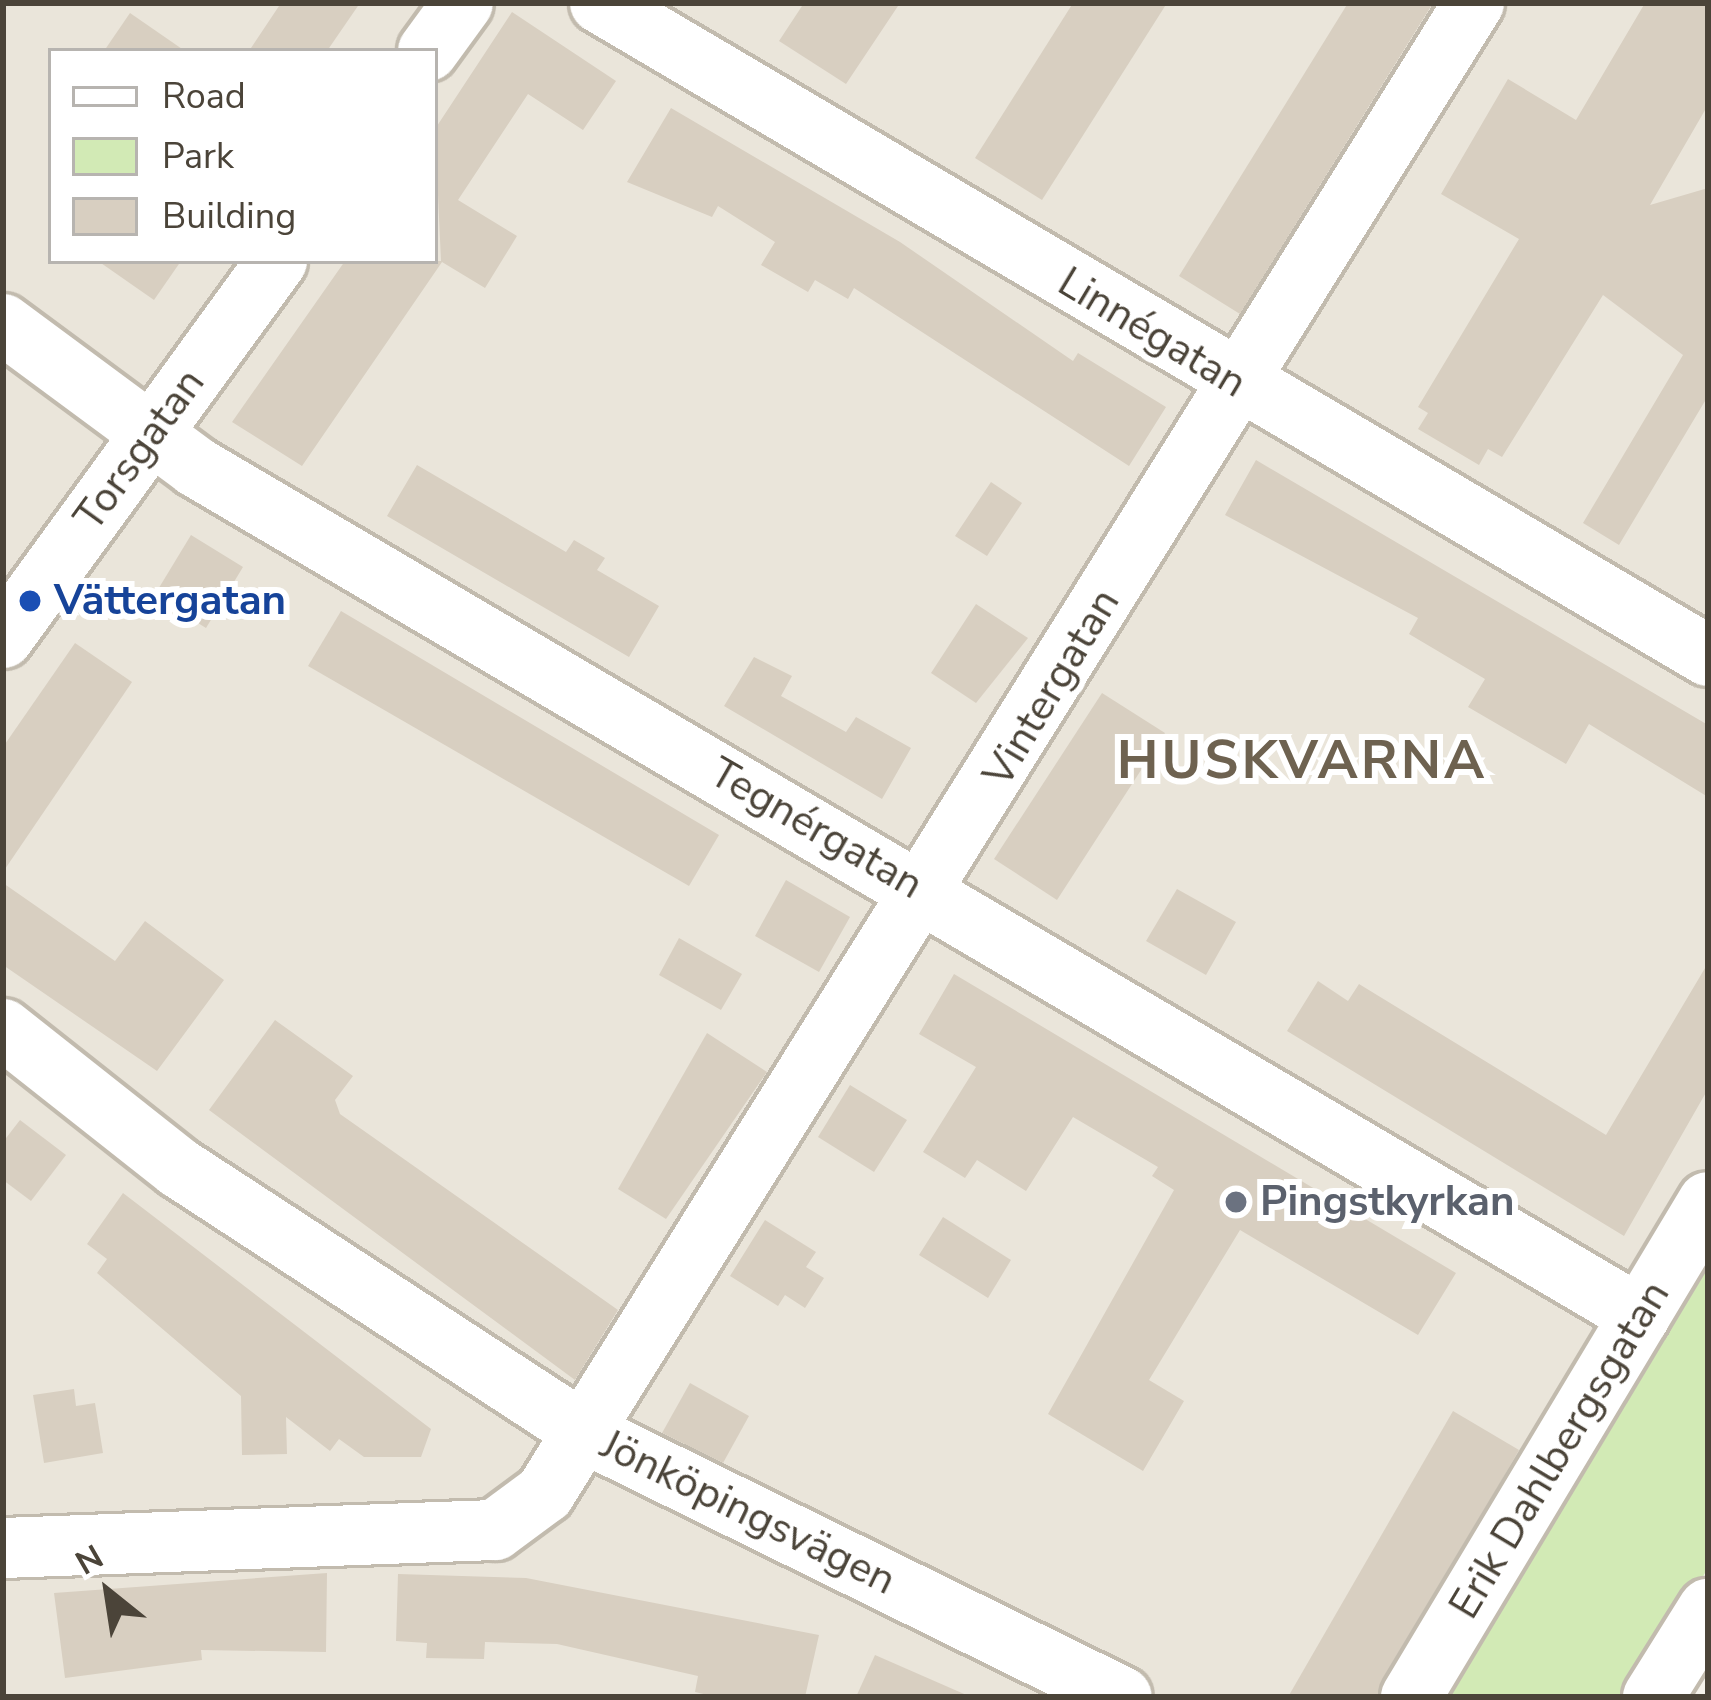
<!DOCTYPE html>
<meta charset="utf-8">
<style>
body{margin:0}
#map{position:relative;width:1711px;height:1700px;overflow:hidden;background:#f6f3ec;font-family:"Nunito Sans",sans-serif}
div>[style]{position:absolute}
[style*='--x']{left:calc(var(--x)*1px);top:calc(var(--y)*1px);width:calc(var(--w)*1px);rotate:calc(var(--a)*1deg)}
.residential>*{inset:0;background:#eae5da}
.green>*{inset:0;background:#d2eab5}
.building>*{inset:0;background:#d8cfc1}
.roads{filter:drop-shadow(3px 0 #c2bbae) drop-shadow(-3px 0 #c2bbae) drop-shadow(0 3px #c2bbae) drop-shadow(0 -3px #c2bbae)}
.minor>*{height:60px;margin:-30px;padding:0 30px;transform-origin:30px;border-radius:30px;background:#fff}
.dots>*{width:33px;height:33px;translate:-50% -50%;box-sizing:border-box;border:6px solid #fff;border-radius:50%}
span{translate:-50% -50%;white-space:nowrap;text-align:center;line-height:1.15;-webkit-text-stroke:12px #fff;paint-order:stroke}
.street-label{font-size:42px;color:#4b4439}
.transit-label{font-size:42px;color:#164399;font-weight:700}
.left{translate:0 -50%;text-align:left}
.worship-label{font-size:42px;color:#5b616d;font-weight:700}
.district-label{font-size:54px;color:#6e6250;font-weight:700;letter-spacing:3px}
.frame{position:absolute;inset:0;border:6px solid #4b4439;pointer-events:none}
.legend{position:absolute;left:48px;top:48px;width:390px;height:216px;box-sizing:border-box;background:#fff;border:3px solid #b7b4b0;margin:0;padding:15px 21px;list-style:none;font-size:36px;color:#4b4439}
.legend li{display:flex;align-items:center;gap:24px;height:60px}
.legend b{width:60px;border:3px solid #b7b4b0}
.north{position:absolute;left:48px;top:1532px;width:120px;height:120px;-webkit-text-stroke:9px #fff;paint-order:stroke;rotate:330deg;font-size:33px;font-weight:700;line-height:48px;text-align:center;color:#4b4439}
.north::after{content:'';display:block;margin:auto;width:42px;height:54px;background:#4b4439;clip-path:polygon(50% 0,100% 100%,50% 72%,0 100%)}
</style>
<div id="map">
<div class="residential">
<i style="clip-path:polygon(evenodd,3px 3px,1708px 3px,1708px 1215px,1432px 1697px,3px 1697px,3px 3px,51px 51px,435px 51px,435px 261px,51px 261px,51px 51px)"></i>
</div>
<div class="green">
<i style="clip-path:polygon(1708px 1247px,1708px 1568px,1632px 1697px,1441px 1697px)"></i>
</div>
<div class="building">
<i style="clip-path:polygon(281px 3px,360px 3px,327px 51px,249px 51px)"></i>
<i style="clip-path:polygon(804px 3px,900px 3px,846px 84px,779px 41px)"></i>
<i style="clip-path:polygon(1073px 3px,1167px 3px,1042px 200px,975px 158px)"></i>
<i style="clip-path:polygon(1348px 3px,1433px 3px,1240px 314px,1179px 276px)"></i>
<i style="clip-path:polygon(1645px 3px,1708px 3px,1708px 105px,1650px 205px,1708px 188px,1708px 396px,1619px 545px,1583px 523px,1683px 355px,1603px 295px,1502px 457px,1488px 449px,1479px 465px,1418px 429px,1428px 413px,1418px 407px,1519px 239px,1441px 194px,1508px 79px,1576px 120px)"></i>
<i style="clip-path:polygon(512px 12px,616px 81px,583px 130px,528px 94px,458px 200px,517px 236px,485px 288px,442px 262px,302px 466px,232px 422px,345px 261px,441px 261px,435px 129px)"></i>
<i style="clip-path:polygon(130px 13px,185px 51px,104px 51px)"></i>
<i style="clip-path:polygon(671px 108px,900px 242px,1073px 361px,1078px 353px,1166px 407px,1129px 466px,854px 288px,848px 299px,815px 280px,808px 292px,761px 265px,775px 242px,718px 206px,712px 217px,627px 182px)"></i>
<i style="clip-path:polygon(98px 261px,181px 261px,154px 300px)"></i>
<i style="clip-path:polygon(1256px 460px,1708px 725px,1708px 797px,1589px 724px,1566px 764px,1468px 707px,1485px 679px,1409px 634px,1418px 618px,1225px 515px)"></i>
<i style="clip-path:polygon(417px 465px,566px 552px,574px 540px,605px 558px,597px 570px,659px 606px,629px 657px,387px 516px)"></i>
<i style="clip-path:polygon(991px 482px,1022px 503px,987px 556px,955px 536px)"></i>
<i style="clip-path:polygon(191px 535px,243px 567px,206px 628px,154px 596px)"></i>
<i style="clip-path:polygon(976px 604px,1028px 638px,976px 703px,931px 673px)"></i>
<i style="clip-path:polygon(341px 611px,719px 835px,689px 886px,308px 666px)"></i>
<i style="clip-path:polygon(75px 643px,132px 682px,3px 872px,3px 747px)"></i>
<i style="clip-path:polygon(754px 657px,792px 676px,781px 696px,846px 732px,856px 717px,911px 748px,882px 799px,724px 706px)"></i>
<i style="clip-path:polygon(1102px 693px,1165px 733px,1057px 900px,994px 859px)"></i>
<i style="clip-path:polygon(786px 880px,850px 917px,819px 972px,755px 936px)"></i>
<i style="clip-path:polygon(3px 883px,115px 961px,145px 921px,224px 980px,157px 1071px,3px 965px)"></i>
<i style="clip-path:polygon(1177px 889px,1236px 922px,1206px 975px,1146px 941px)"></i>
<i style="clip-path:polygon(679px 938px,742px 974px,721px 1010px,659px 975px)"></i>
<i style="clip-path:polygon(1708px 963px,1708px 1089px,1624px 1236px,1287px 1031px,1318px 981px,1348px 1001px,1359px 984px,1606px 1135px)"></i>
<i style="clip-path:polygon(954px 974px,1456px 1273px,1418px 1335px,1240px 1230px,1149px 1380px,1184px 1401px,1143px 1471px,1048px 1414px,1174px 1190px,1152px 1176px,1158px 1167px,1073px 1117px,1026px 1191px,977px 1160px,965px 1178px,923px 1152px,976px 1067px,919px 1034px)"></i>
<i style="clip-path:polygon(275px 1020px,353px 1076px,335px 1100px,340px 1114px,618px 1310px,575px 1380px,209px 1110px)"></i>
<i style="clip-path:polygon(707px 1033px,767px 1072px,666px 1219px,618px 1189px)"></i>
<i style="clip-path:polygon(850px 1085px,907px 1120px,874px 1172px,818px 1137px)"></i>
<i style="clip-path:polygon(20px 1120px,66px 1155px,31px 1201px,3px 1180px,3px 1142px)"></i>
<i style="clip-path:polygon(123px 1193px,431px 1429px,421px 1457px,364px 1457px,339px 1439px,330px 1451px,286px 1417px,287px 1454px,242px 1455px,241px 1396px,97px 1273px,107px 1259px,87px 1244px)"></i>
<i style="clip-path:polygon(943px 1217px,1011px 1260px,988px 1298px,919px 1255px)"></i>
<i style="clip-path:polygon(765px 1220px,816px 1252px,806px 1267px,824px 1278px,805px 1308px,785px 1295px,778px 1306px,730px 1276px)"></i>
<i style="clip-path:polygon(690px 1383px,749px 1416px,723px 1463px,662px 1433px)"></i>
<i style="clip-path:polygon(74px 1389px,76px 1406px,95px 1403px,103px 1453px,44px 1463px,33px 1395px)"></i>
<i style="clip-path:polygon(1453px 1411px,1519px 1450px,1377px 1697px,1288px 1697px)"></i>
<i style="clip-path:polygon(327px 1573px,326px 1652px,201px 1650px,202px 1660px,65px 1678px,54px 1593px)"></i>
<i style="clip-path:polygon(398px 1574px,526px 1578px,819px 1635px,805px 1697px,716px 1697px,695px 1692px,698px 1676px,557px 1644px,485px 1642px,484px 1659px,426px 1658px,427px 1643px,396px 1641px)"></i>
<i style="clip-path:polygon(875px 1655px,971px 1697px,856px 1697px)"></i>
</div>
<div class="roads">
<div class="minor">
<i style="--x:600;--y:3;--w:1286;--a:30.51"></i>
<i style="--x:428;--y:51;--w:59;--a:-53.9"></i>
<i style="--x:3;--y:324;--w:240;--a:36.5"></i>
<i style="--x:196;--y:467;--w:1675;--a:30.45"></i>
<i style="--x:3;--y:638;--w:466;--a:-54"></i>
<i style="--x:3;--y:1029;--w:224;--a:38.3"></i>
<i style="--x:179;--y:1168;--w:485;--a:33.1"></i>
<i style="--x:585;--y:1433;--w:598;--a:26.18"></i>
<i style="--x:3;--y:1548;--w:492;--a:-2.1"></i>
<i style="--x:495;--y:1530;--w:62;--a:-36.5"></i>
<i style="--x:545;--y:1493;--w:1756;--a:-58.06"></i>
<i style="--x:1411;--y:1697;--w:577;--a:-59.04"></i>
<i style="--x:1653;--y:1697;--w:104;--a:-58"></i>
</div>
</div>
<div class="dots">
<i style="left:30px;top:601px;background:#1a4fb4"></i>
<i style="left:1236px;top:1202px;background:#6b7280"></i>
</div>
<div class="street-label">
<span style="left:1152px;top:333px;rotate:31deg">Linnégatan</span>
<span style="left:140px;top:450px;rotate:-54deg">Torsgatan</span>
<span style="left:1052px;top:688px;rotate:-59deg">Vintergatan</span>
<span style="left:816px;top:829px;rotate:30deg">Tegnérgatan</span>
<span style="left:1560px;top:1450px;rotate:-59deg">Erik Dahlbergsgatan</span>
<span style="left:748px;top:1513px;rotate:26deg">Jönköpingsvägen</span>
</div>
<div class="transit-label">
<span class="left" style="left:54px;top:601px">Vättergatan</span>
</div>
<div class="worship-label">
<span class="left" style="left:1260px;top:1202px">Pingstkyrkan</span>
</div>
<div class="district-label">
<span style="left:1302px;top:760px">HUSKVARNA</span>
</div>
<div class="frame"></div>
<ul class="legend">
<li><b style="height:15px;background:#fff"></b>Road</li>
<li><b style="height:33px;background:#d2eab5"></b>Park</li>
<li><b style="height:33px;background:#d8cfc1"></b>Building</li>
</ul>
<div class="north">N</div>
</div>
